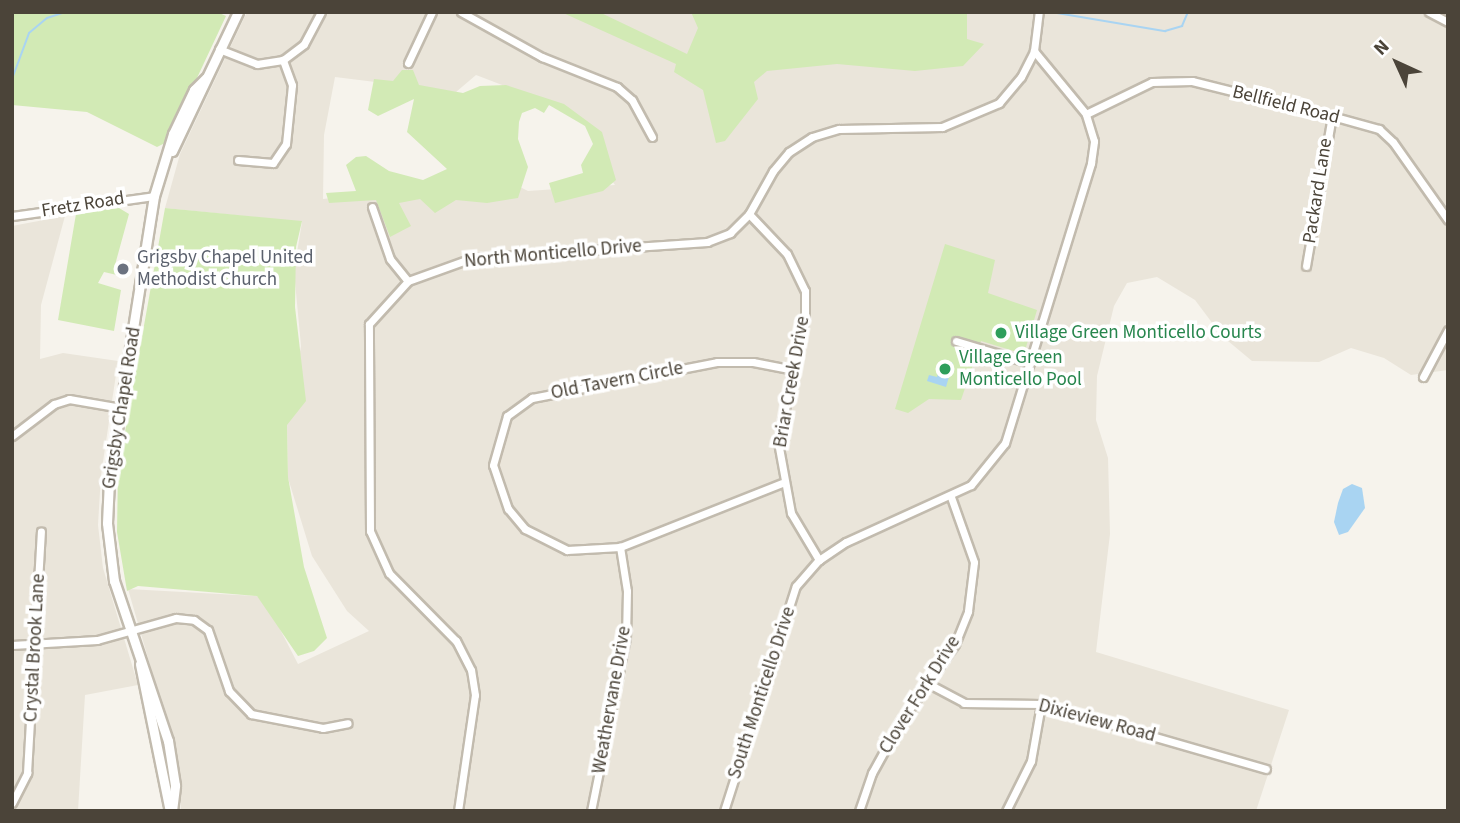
<!DOCTYPE html>
<style>
body{margin:0}
#map{position:relative;width:1460px;height:823px;overflow:hidden;background:#f6f3ec;font-family:"Source Sans 3",sans-serif}
div>[style]{position:absolute}
[style*='--x']{left:calc(var(--x)*1px);top:calc(var(--y)*1px);width:calc(var(--w)*1px);rotate:calc(var(--a)*1deg)}
.residential>*{inset:0;background:#eae5da}
.green>*{inset:0;background:#d2eab5}
.water>*{inset:0;background:#a9d4f2}
.stream>*{height:2px;margin:-1px;padding:0 1px;transform-origin:1px;border-radius:1px;background:#a9d4f2}
.roads{filter:drop-shadow(2px 0 #c2bbae) drop-shadow(-2px 0 #c2bbae) drop-shadow(0 2px #c2bbae) drop-shadow(0 -2px #c2bbae)}
.minor>*{height:7px;margin:-3.5px;padding:0 3.5px;transform-origin:3.5px;border-radius:3.5px;background:#fff}
.tertiary>*{height:9px;margin:-4.5px;padding:0 4.5px;transform-origin:4.5px;border-radius:4.5px;background:#fff}
.dots>*{width:19px;height:19px;translate:-50% -50%;box-sizing:border-box;border:4px solid #fff;border-radius:50%}
span{translate:-50% -50%;white-space:nowrap;text-align:center;line-height:1.15;-webkit-text-stroke:7px #fff;paint-order:stroke}
.street-label{font-size:19px;color:#4b4439}
.worship-label{font-size:19px;color:#5b616d}
.left{translate:0 -50%;text-align:left}
.leisure-label{font-size:19px;color:#27864d}
.frame{position:absolute;inset:0;border:14px solid #4b4439;pointer-events:none}
.north{position:absolute;left:1362px;top:28px;width:70px;height:70px;-webkit-text-stroke:5px #fff;paint-order:stroke;rotate:315deg;font-size:19px;font-weight:700;line-height:28px;text-align:center;color:#4b4439}
.north::after{content:'';display:block;margin:auto;width:24px;height:32px;background:#4b4439;clip-path:polygon(50% 0,100% 100%,50% 72%,0 100%)}
</style>
<div id="map">
<div class="residential">
<i style="clip-path:polygon(evenodd,247px 12px,1448px 12px,1448px 370px,1411px 375px,1384px 358px,1351px 348px,1319px 362px,1252px 361px,1222px 336px,1195px 300px,1157px 277px,1127px 283px,1114px 306px,1097px 376px,1096px 420px,1108px 458px,1110px 534px,1096px 652px,1289px 710px,1256px 811px,181px 811px,177px 758px,128px 589px,257px 596px,269px 608px,298px 664px,369px 631px,347px 611px,312px 556px,288px 478px,287px 424px,301px 346px,294px 271px,302px 222px,165px 208px,180px 154px,247px 12px,476px 75px,557px 106px,590px 125px,604px 170px,615px 185px,528px 191px,520px 187px,447px 185px,323px 199px,324px 135px,335px 77px,456px 92px,476px 75px)"></i>
<i style="clip-path:polygon(65px 216px,41px 305px,40px 359px,63px 353px,118px 361px,101px 475px,98px 525px,103px 568px,138px 685px,85px 695px,78px 811px,12px 811px,12px 226px)"></i>
</div>
<div class="green">
<i style="clip-path:polygon(12px 12px,217px 12px,226px 16px,167px 142px,157px 147px,87px 112px,12px 105px)"></i>
<i style="clip-path:polygon(561px 12px,599px 12px,687px 54px,698px 28px,691px 12px,967px 12px,967px 39px,984px 44px,963px 66px,915px 71px,837px 64px,767px 71px,754px 82px,758px 99px,725px 141px,716px 143px,703px 90px,674px 72px,676px 64px)"></i>
<i style="clip-path:polygon(402px 70px,413px 70px,419px 85px,463px 93px,480px 86px,506px 85px,564px 104px,602px 132px,616px 180px,603px 191px,555px 203px,549px 183px,583px 173px,581px 165px,593px 144px,585px 126px,549px 105px,544px 113px,535px 108px,522px 113px,519px 122px,518px 139px,528px 167px,518px 198px,487px 203px,456px 200px,435px 213px,420px 199px,399px 203px,411px 226px,390px 237px,376px 200px,329px 203px,326px 193px,356px 191px,346px 165px,356px 157px,366px 156px,389px 171px,423px 180px,447px 169px,407px 132px,414px 99px,378px 116px,368px 110px,374px 79px,393px 81px)"></i>
<i style="clip-path:polygon(119px 208px,129px 214px,115px 265px,119px 266px,117px 275px,104px 272px,98px 283px,121px 290px,114px 331px,58px 320px,76px 214px)"></i>
<i style="clip-path:polygon(165px 208px,302px 221px,296px 247px,295px 307px,306px 401px,287px 425px,288px 477px,304px 567px,327px 638px,314px 651px,298px 656px,257px 596px,138px 586px,127px 591px,117px 532px,118px 471px)"></i>
<i style="clip-path:polygon(945px 244px,995px 260px,988px 293px,1037px 310px,1024px 354px,981px 341px,961px 400px,929px 399px,908px 413px,895px 409px)"></i>
</div>
<div class="water">
<i style="clip-path:polygon(942px 360px,953px 363px,946px 387px,927px 381px,929px 375px,937px 377px)"></i>
<i style="clip-path:polygon(1352px 484px,1362px 488px,1365px 508px,1348px 532px,1339px 535px,1334px 522px,1338px 503px,1343px 489px)"></i>
</div>
<div class="stream">
<i style="--x:1051;--y:12;--w:116;--a:9.5"></i>
<i style="--x:1165;--y:31;--w:18;--a:-16"></i>
<i style="--x:1182;--y:26;--w:15;--a:-67"></i>
<i style="--x:12;--y:79;--w:49;--a:-69.7"></i>
<i style="--x:29;--y:33;--w:23;--a:-40"></i>
<i style="--x:47;--y:18;--w:19;--a:-18"></i>
</div>
<div class="roads">
<div class="minor">
<i style="--x:461;--y:12;--w:93;--a:29.1"></i>
<i style="--x:542;--y:57;--w:81;--a:21.8"></i>
<i style="--x:617;--y:87;--w:20;--a:41"></i>
<i style="--x:632;--y:100;--w:42;--a:61.6"></i>
<i style="--x:1429;--y:12;--w:21;--a:28"></i>
<i style="--x:219;--y:49;--w:41;--a:21.5"></i>
<i style="--x:257;--y:64;--w:26;--a:-9"></i>
<i style="--x:283;--y:60;--w:26;--a:-37"></i>
<i style="--x:304;--y:44;--w:36;--a:-62"></i>
<i style="--x:408;--y:63;--w:56;--a:-64.8"></i>
<i style="--x:1086;--y:114;--w:73;--a:-25.9"></i>
<i style="--x:1152;--y:82;--w:40;--a:-1.4"></i>
<i style="--x:1192;--y:81;--w:144;--a:14"></i>
<i style="--x:1332;--y:116;--w:49;--a:15.5"></i>
<i style="--x:1379;--y:129;--w:19;--a:43"></i>
<i style="--x:1393;--y:142;--w:95;--a:54.8"></i>
<i style="--x:238;--y:160;--w:35;--a:5"></i>
<i style="--x:273;--y:163;--w:23;--a:-56"></i>
<i style="--x:286;--y:144;--w:59;--a:-84.2"></i>
<i style="--x:292;--y:85;--w:27;--a:-110"></i>
<i style="--x:372;--y:207;--w:55;--a:70.9"></i>
<i style="--x:390;--y:259;--w:28;--a:51"></i>
<i style="--x:749;--y:214;--w:55;--a:46.5"></i>
<i style="--x:787;--y:254;--w:41;--a:64.1"></i>
<i style="--x:805;--y:291;--w:24;--a:90"></i>
<i style="--x:805;--y:315;--w:130;--a:102"></i>
<i style="--x:778;--y:442;--w:72;--a:79.6"></i>
<i style="--x:791;--y:513;--w:55;--a:59.2"></i>
<i style="--x:12;--y:216;--w:143;--a:-8"></i>
<i style="--x:1306;--y:266;--w:152;--a:-80.2"></i>
<i style="--x:956;--y:341;--w:77;--a:16.6"></i>
<i style="--x:1423;--y:377;--w:53;--a:-62"></i>
<i style="--x:12;--y:436;--w:53;--a:-37.3"></i>
<i style="--x:54;--y:404;--w:16;--a:-18"></i>
<i style="--x:69;--y:399;--w:53;--a:9.8"></i>
<i style="--x:782;--y:483;--w:174;--a:158.4"></i>
<i style="--x:620;--y:547;--w:53;--a:176.8"></i>
<i style="--x:567;--y:550;--w:47;--a:-153.4"></i>
<i style="--x:525;--y:529;--w:26;--a:-130"></i>
<i style="--x:508;--y:509;--w:46;--a:-108.8"></i>
<i style="--x:493;--y:465;--w:51;--a:-74.1"></i>
<i style="--x:507;--y:416;--w:31;--a:-36"></i>
<i style="--x:532;--y:398;--w:188;--a:-11"></i>
<i style="--x:717;--y:362;--w:36;--a:0"></i>
<i style="--x:753;--y:362;--w:42;--a:11"></i>
<i style="--x:12;--y:645;--w:85;--a:-3.4"></i>
<i style="--x:97;--y:640;--w:82;--a:-15.6"></i>
<i style="--x:176;--y:618;--w:18;--a:6"></i>
<i style="--x:194;--y:620;--w:17;--a:36"></i>
<i style="--x:208;--y:630;--w:65;--a:71"></i>
<i style="--x:229;--y:691;--w:32;--a:46"></i>
<i style="--x:251;--y:714;--w:73;--a:11"></i>
<i style="--x:323;--y:728;--w:25;--a:-11"></i>
<i style="--x:929;--y:684;--w:40;--a:28"></i>
<i style="--x:964;--y:703;--w:77;--a:0.7"></i>
<i style="--x:1041;--y:704;--w:234;--a:16.1"></i>
<i style="--x:12;--y:803;--w:34;--a:-63"></i>
<i style="--x:27;--y:773;--w:242;--a:-86.7"></i>
<i style="--x:458;--y:811;--w:117;--a:-81.7"></i>
<i style="--x:475;--y:695;--w:25;--a:-99"></i>
<i style="--x:471;--y:670;--w:33;--a:-117"></i>
<i style="--x:456;--y:641;--w:95;--a:-134.6"></i>
<i style="--x:389;--y:573;--w:46;--a:-114.3"></i>
<i style="--x:370;--y:531;--w:207;--a:-90.3"></i>
<i style="--x:369;--y:324;--w:58;--a:-47.8"></i>
<i style="--x:408;--y:281;--w:68;--a:-19.8"></i>
<i style="--x:472;--y:258;--w:236;--a:-3.9"></i>
<i style="--x:707;--y:242;--w:25;--a:-21"></i>
<i style="--x:730;--y:233;--w:27;--a:-45"></i>
<i style="--x:749;--y:214;--w:49;--a:-60.8"></i>
<i style="--x:773;--y:171;--w:25;--a:-50"></i>
<i style="--x:789;--y:152;--w:27;--a:-33"></i>
<i style="--x:812;--y:137;--w:28;--a:-17"></i>
<i style="--x:839;--y:129;--w:103;--a:-1.1"></i>
<i style="--x:942;--y:127;--w:62;--a:-22.8"></i>
<i style="--x:999;--y:103;--w:34;--a:-50"></i>
<i style="--x:1021;--y:77;--w:29;--a:-63"></i>
<i style="--x:1034;--y:51;--w:39;--a:-83"></i>
<i style="--x:591;--y:811;--w:177;--a:-78.6"></i>
<i style="--x:626;--y:638;--w:47;--a:-88.8"></i>
<i style="--x:627;--y:591;--w:45;--a:-99"></i>
<i style="--x:724;--y:811;--w:236;--a:-72.3"></i>
<i style="--x:796;--y:586;--w:35;--a:-49"></i>
<i style="--x:819;--y:560;--w:32;--a:-34"></i>
<i style="--x:846;--y:542;--w:137;--a:-24.5"></i>
<i style="--x:971;--y:485;--w:54;--a:-51"></i>
<i style="--x:1005;--y:443;--w:293;--a:-72.9"></i>
<i style="--x:1091;--y:163;--w:22;--a:-82"></i>
<i style="--x:1094;--y:141;--w:28;--a:-107"></i>
<i style="--x:1086;--y:114;--w:82;--a:-129.5"></i>
<i style="--x:859;--y:811;--w:40;--a:-71.1"></i>
<i style="--x:872;--y:773;--w:56;--a:-61.1"></i>
<i style="--x:899;--y:724;--w:98;--a:-55"></i>
<i style="--x:955;--y:644;--w:35;--a:-68"></i>
<i style="--x:968;--y:611;--w:49;--a:-83"></i>
<i style="--x:974;--y:562;--w:69;--a:-109.5"></i>
<i style="--x:1006;--y:811;--w:56;--a:-63.4"></i>
<i style="--x:1031;--y:761;--w:58;--a:-80"></i>
</div>
<div class="tertiary">
<i style="--x:172;--y:151;--w:154;--a:-64.6"></i>
<i style="--x:140;--y:664;--w:150;--a:78.5"></i>
<i style="--x:172;--y:811;--w:26;--a:-83"></i>
<i style="--x:175;--y:785;--w:45;--a:-99"></i>
<i style="--x:168;--y:741;--w:169;--a:-108.6"></i>
<i style="--x:114;--y:581;--w:58;--a:-96.9"></i>
<i style="--x:107;--y:523;--w:43;--a:-87.3"></i>
<i style="--x:109;--y:480;--w:288;--a:-81"></i>
<i style="--x:154;--y:196;--w:65;--a:-73"></i>
<i style="--x:173;--y:134;--w:49;--a:-64.5"></i>
<i style="--x:194;--y:90;--w:17;--a:-45"></i>
</div>
</div>
<div class="dots">
<i style="left:123px;top:269px;background:#6b7280"></i>
<i style="left:1001px;top:333px;background:#2e9e5b"></i>
<i style="left:945px;top:369px;background:#2e9e5b"></i>
</div>
<div class="street-label">
<span style="left:1286px;top:105px;rotate:14deg">Bellfield Road</span>
<span style="left:1318px;top:191px;rotate:-81deg">Packard Lane</span>
<span style="left:83px;top:205px;rotate:-9deg">Fretz Road</span>
<span style="left:553px;top:254px;rotate:-5deg">North Monticello Drive</span>
<span style="left:617px;top:381px;rotate:-11deg">Old Tavern Circle</span>
<span style="left:792px;top:382px;rotate:-80deg">Briar Creek Drive</span>
<span style="left:122px;top:408px;rotate:-81deg">Grigsby Chapel Road</span>
<span style="left:35px;top:648px;rotate:-87deg">Crystal Brook Lane</span>
<span style="left:762px;top:693px;rotate:-72deg">South Monticello Drive</span>
<span style="left:920px;top:695px;rotate:-58deg">Clover Fork Drive</span>
<span style="left:612px;top:700px;rotate:-80deg">Weathervane Drive</span>
<span style="left:1097px;top:721px;rotate:15deg">Dixieview Road</span>
</div>
<div class="worship-label">
<span class="left" style="left:137px;top:269px">Grigsby Chapel United<br>Methodist Church</span>
</div>
<div class="leisure-label">
<span class="left" style="left:1015px;top:333px">Village Green Monticello Courts</span>
<span class="left" style="left:959px;top:369px">Village Green<br>Monticello Pool</span>
</div>
<div class="frame"></div>
<div class="north">N</div>
</div>
